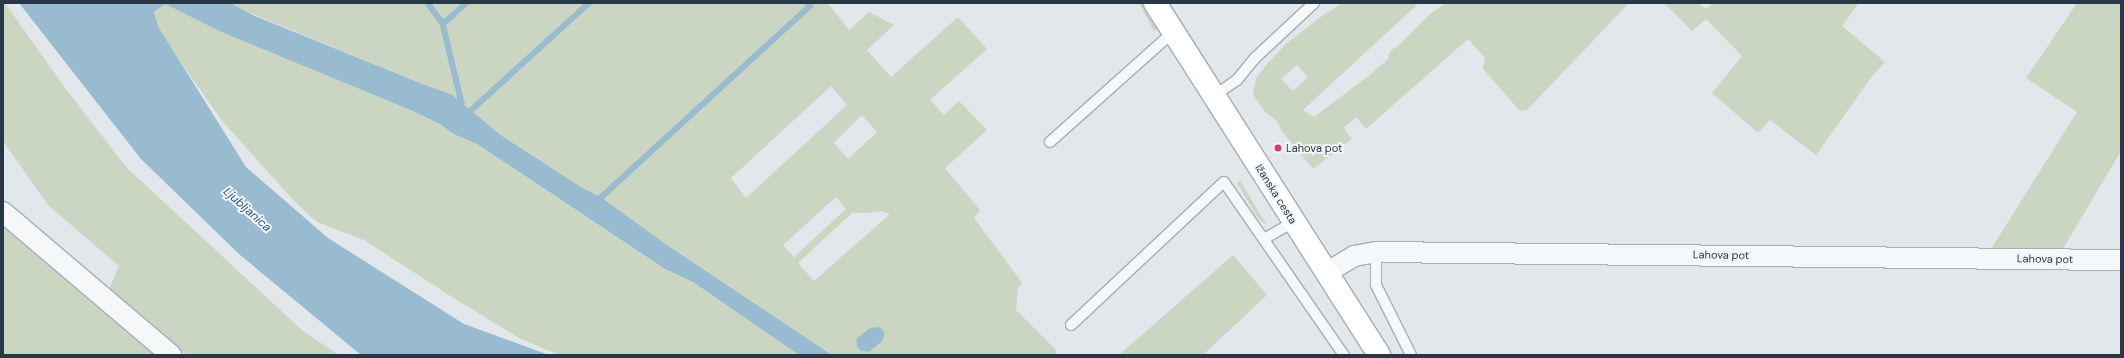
<!DOCTYPE html>
<meta charset="utf-8">
<style>
body{margin:0}
#map{position:relative;width:2124px;height:358px;overflow:hidden;background:#e1e7eb;font-family:"DM Sans",sans-serif}
div>[style]{position:absolute}
[style*='--x']{left:calc(var(--x)*1px);top:calc(var(--y)*1px);width:calc(var(--w)*1px);rotate:calc(var(--a)*1deg)}
.green>*{inset:0;background:#cad6c2}
.water>*{inset:0;background:#99bbcf}
.stream>*{height:5.5px;margin:-2.75px;padding:0 2.75px;transform-origin:2.75px;border-radius:2.75px;background:#99bbcf}
.roads{filter:drop-shadow(1px 0 #a6afb6) drop-shadow(-1px 0 #a6afb6) drop-shadow(0 1px #a6afb6) drop-shadow(0 -1px #a6afb6)}
.lane>*{height:10px;margin:-5px;padding:0 5px;transform-origin:5px;border-radius:5px;background:#f5f7f9}
.street>*{height:20px;margin:-10px;padding:0 10px;transform-origin:10px;border-radius:10px;background:#f5f7f9}
.secondary>*{height:22px;margin:-11px;padding:0 11px;transform-origin:11px;border-radius:11px;background:#fff}
.dots>*{width:11px;height:11px;translate:-50% -50%;box-sizing:border-box;border:2px solid #f1f5f8;border-radius:50%}
span{translate:-50% -50%;white-space:nowrap;text-align:center;line-height:1.15;-webkit-text-stroke:4px #f1f5f8;paint-order:stroke}
.poi-label{font-size:11px;color:#283745}
.left{translate:0 -50%;text-align:left}
.street-label{font-size:11px;color:#283745}
.water-label{font-size:12px;color:#2d5d7e;font-style:italic}
.frame{position:absolute;inset:0;border:4px solid #283745;pointer-events:none}
</style>
<div id="map">
<div class="green">
<i style="clip-path:polygon(3px 3px,5px 3px,66px 89px,126px 167px,303px 331px,339px 355px,187px 355px,109px 289px,119px 266px,49px 206px,3px 141px)"></i>
<i style="clip-path:polygon(evenodd,226px 3px,828px 3px,849px 30px,869px 12px,894px 25px,867px 50px,891px 77px,958px 17px,987px 49px,930px 100px,944px 115px,959px 101px,987px 130px,945px 168px,980px 210px,974px 218px,1023px 284px,1018px 287px,1016px 310px,1055px 349px,1057px 355px,832px 355px,667px 245px,602px 198px,581px 187px,502px 136px,451px 94px,425px 85px,226px 3px,831px 86px,847px 105px,746px 198px,731px 178px,831px 86px,226px 3px,862px 115px,877px 132px,848px 159px,834px 143px,862px 115px,226px 3px,836px 197px,846px 209px,794px 257px,783px 245px,836px 197px,226px 3px,881px 211px,890px 214px,814px 281px,798px 263px,852px 213px,869px 213px,881px 211px,226px 3px,870px 328px,869px 352px,861px 351px,857px 347px,856px 339px,870px 328px)"></i>
<i style="clip-path:polygon(1139px 3px,1144px 3px,1158px 29px,1154px 31px)"></i>
<i style="clip-path:polygon(1166px 3px,1170px 3px,1217px 77px,1214px 75px)"></i>
<i style="clip-path:polygon(evenodd,1342px 3px,1419px 3px,1303px 110px,1314px 117px,1371px 74px,1388px 59px,1390px 51px,1398px 46px,1429px 15px,1446px 3px,1629px 3px,1527px 110px,1520px 111px,1483px 69px,1485px 58px,1468px 39px,1366px 129px,1356px 117px,1344px 128px,1352px 139px,1313px 169px,1281px 130px,1277px 121px,1265px 112px,1253px 95px,1256px 78px,1268px 63px,1287px 43px,1322px 16px,1342px 3px,1297px 65px,1308px 77px,1293px 91px,1281px 79px,1297px 65px)"></i>
<i style="clip-path:polygon(1666px 3px,1698px 3px,1706px 9px,1712px 3px,1859px 3px,1842px 26px,1885px 62px,1870px 79px,1816px 155px,1770px 120px,1758px 133px,1712px 93px,1742px 56px,1706px 19px,1692px 31px,1665px 4px)"></i>
<i style="clip-path:polygon(2077px 3px,2121px 3px,2121px 151px,2063px 249px,2053px 252px,1991px 249px,2077px 112px,2026px 78px)"></i>
<i style="clip-path:polygon(165px 4px,219px 31px,413px 111px,477px 144px,665px 269px,693px 282px,799px 355px,559px 355px,519px 338px,449px 295px,364px 240px,317px 222px,296px 203px,223px 122px,182px 64px,159px 28px,154px 12px)"></i>
<i style="clip-path:polygon(1240px 181px,1267px 225px,1258px 218px,1237px 183px)"></i>
<i style="clip-path:polygon(3px 224px,157px 355px,3px 355px)"></i>
<i style="clip-path:polygon(1233px 255px,1267px 295px,1203px 355px,1119px 355px)"></i>
</div>
<div class="water">
<i style="clip-path:polygon(19px 3px,230px 3px,255px 16px,425px 85px,451px 94px,502px 136px,581px 187px,602px 198px,667px 245px,832px 355px,799px 355px,693px 282px,665px 269px,477px 144px,454px 134px,441px 125px,413px 111px,219px 31px,165px 4px,154px 12px,159px 28px,246px 167px,328px 238px,464px 324px,549px 355px,361px 355px,239px 254px,141px 159px)"></i>
<i style="clip-path:polygon(880px 327px,885px 333px,882px 341px,869px 352px,861px 351px,857px 347px,856px 339px,870px 328px)"></i>
</div>
<div class="stream">
<i style="--x:428;--y:3;--w:26;--a:54"></i>
<i style="--x:443;--y:24;--w:81;--a:76.5"></i>
<i style="--x:462;--y:103;--w:7;--a:117"></i>
<i style="--x:443;--y:24;--w:31;--a:-42"></i>
<i style="--x:466;--y:115;--w:166;--a:-42.3"></i>
<i style="--x:596;--y:202;--w:290;--a:-42.5"></i>
<i style="--x:810;--y:6;--w:4;--a:-135"></i>
</div>
<div class="roads">
<div class="lane">
<i style="--x:1214;--y:96;--w:28;--a:-35"></i>
<i style="--x:1237;--y:80;--w:28;--a:-51"></i>
<i style="--x:1255;--y:58;--w:81;--a:-43"></i>
<i style="--x:1050;--y:142;--w:165;--a:-41.8"></i>
<i style="--x:1264;--y:239;--w:34;--a:-30"></i>
<i style="--x:1376;--y:252;--w:33;--a:90"></i>
<i style="--x:1376;--y:285;--w:78;--a:63.4"></i>
<i style="--x:1071;--y:325;--w:209;--a:-43.1"></i>
<i style="--x:1224;--y:182;--w:211;--a:55.3"></i>
</div>
<div class="street">
<i style="--x:3;--y:212;--w:221;--a:40.4"></i>
<i style="--x:1326;--y:273;--w:33;--a:-31"></i>
<i style="--x:1354;--y:256;--w:22;--a:-10"></i>
<i style="--x:1376;--y:252;--w:745;--a:0.62"></i>
</div>
<div class="secondary">
<i style="--x:1155;--y:3;--w:417;--a:57.5"></i>
</div>
</div>
<div class="dots">
<i style="left:1278px;top:148px;background:#dc3a6a"></i>
</div>
<div class="poi-label">
<span class="left" style="left:1286px;top:148px">Lahova pot</span>
</div>
<div class="street-label">
<span style="left:1276px;top:194px;rotate:58deg">Ižanska cesta</span>
<span style="left:1721px;top:255px;rotate:1deg">Lahova pot</span>
<span style="left:2045px;top:259px;rotate:1deg">Lahova pot</span>
</div>
<div class="water-label">
<span style="left:247px;top:210px;rotate:42deg">Ljubljanica</span>
</div>
<div class="frame"></div>
</div>
